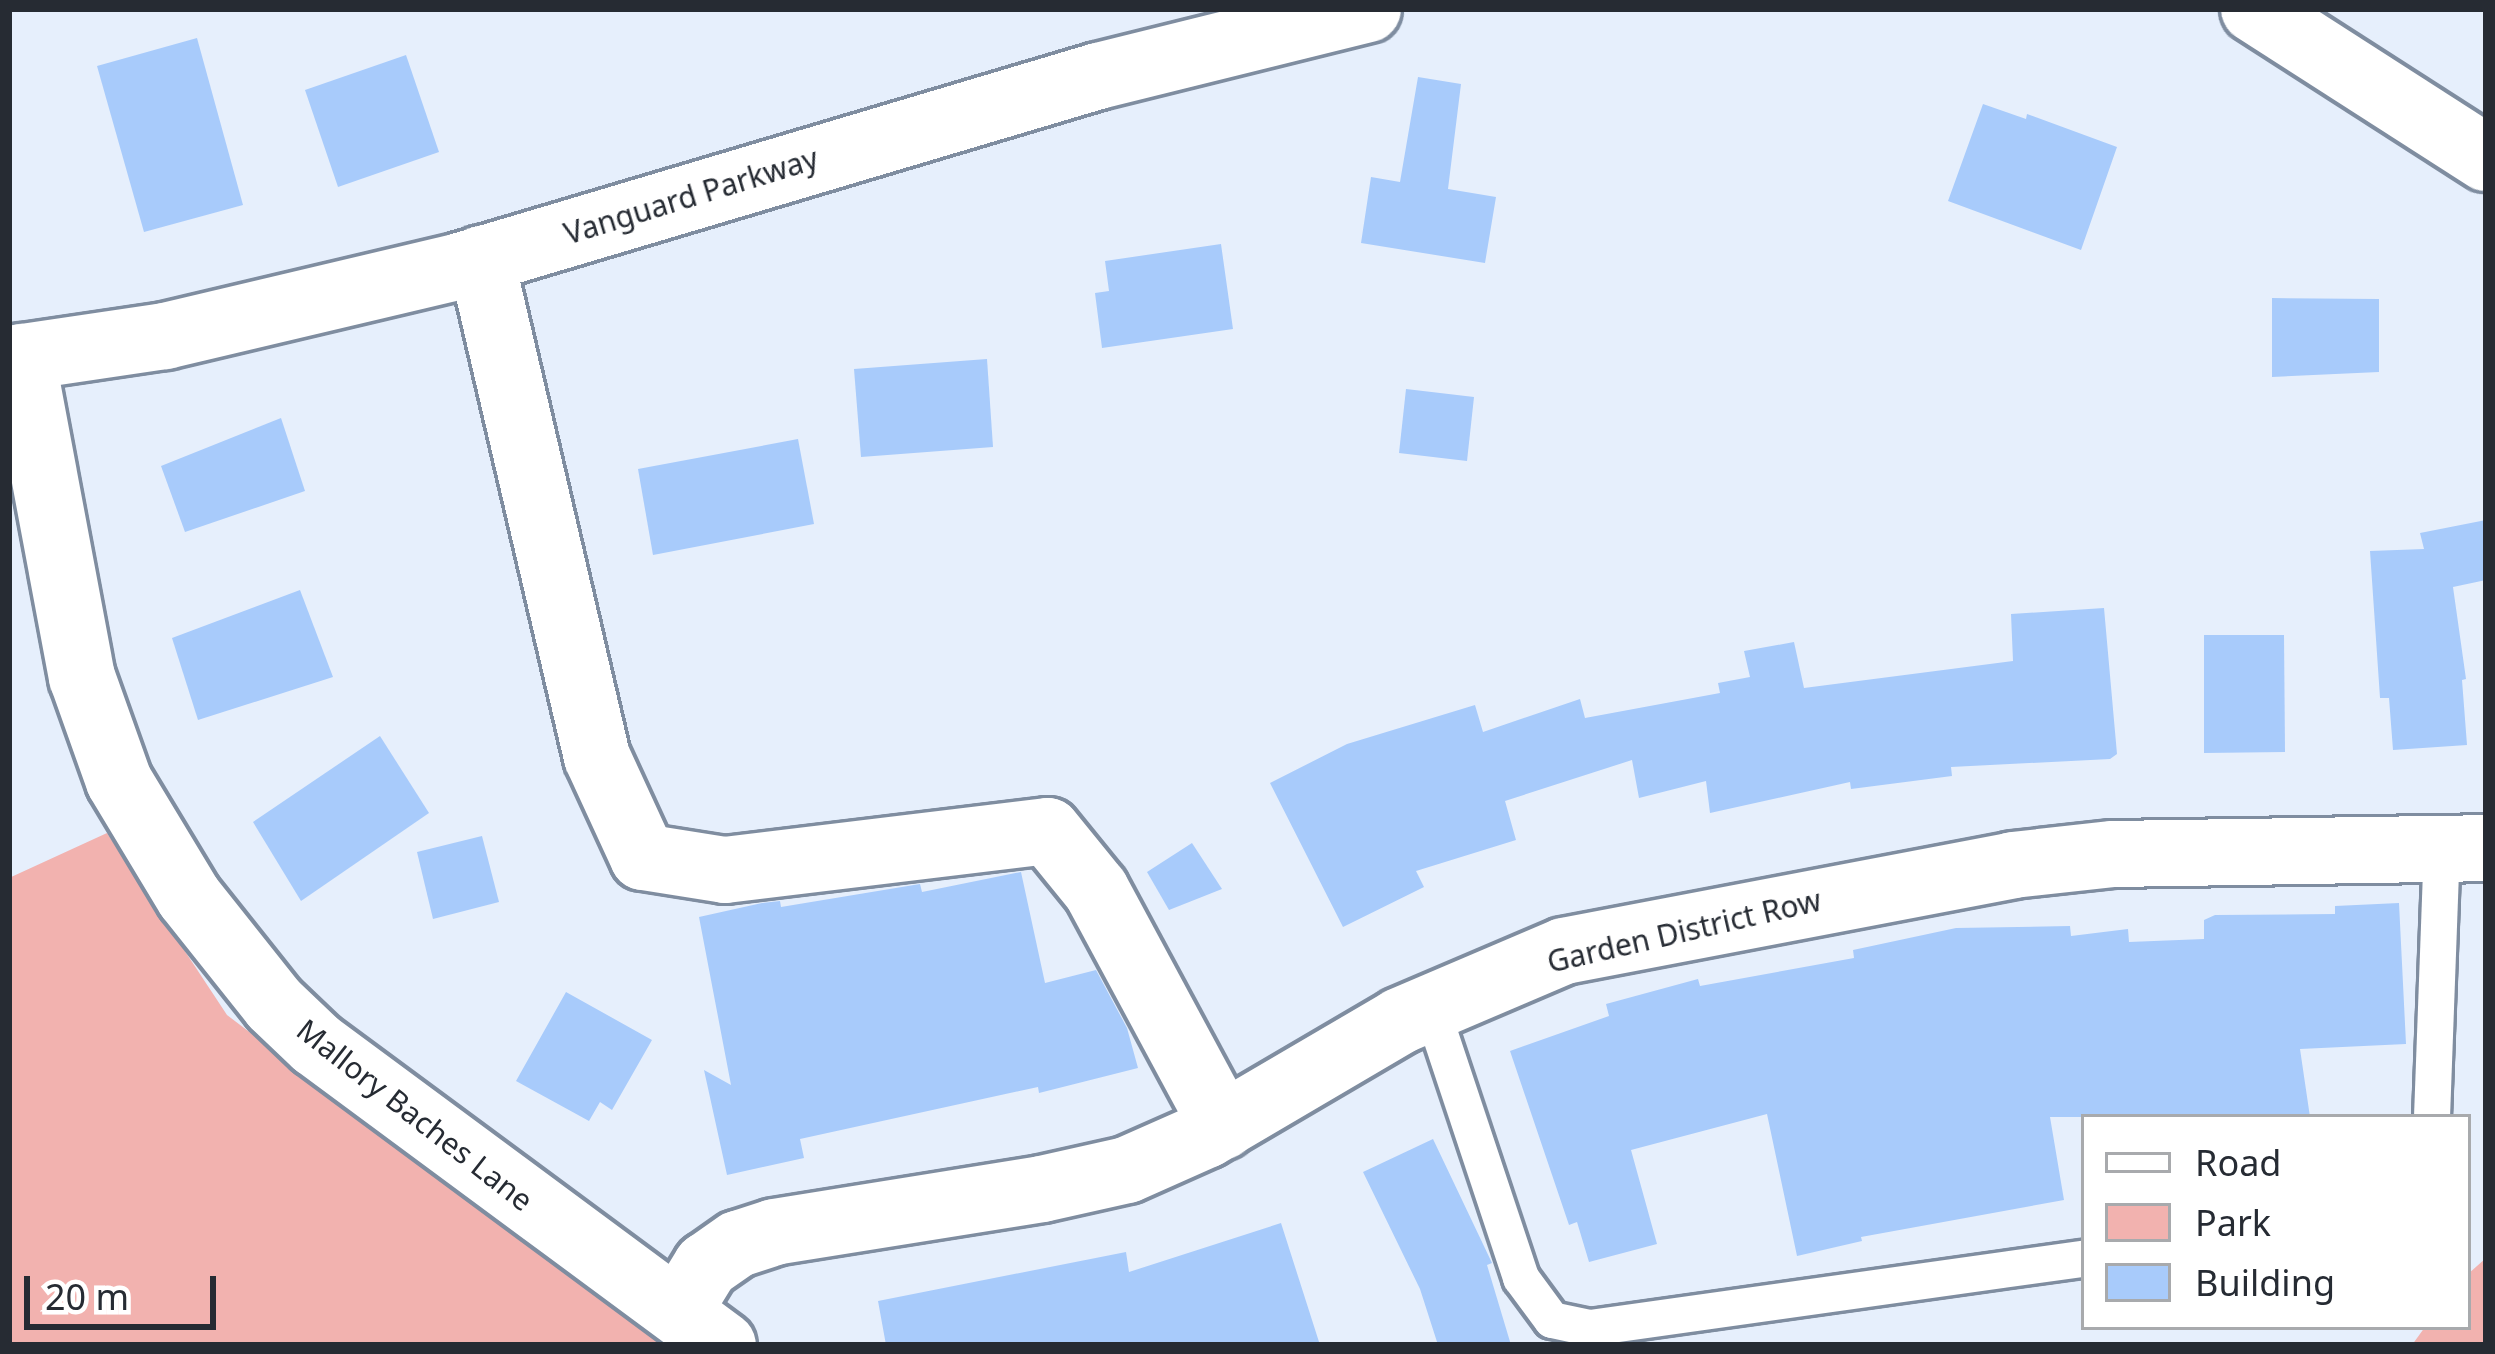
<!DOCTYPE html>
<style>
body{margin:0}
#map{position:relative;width:2495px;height:1354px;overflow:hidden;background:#e6effc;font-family:"Noto Sans",sans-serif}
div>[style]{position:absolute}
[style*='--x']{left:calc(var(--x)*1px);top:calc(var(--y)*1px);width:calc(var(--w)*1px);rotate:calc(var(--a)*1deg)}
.green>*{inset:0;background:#f2b2af}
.building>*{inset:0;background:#a8cbfb}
.roads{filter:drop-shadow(3px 0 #7f8da0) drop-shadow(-3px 0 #7f8da0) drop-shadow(0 3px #7f8da0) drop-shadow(0 -3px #7f8da0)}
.service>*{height:36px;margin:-18px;padding:0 18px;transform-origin:18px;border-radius:18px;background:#fff}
.minor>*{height:66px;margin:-33px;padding:0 33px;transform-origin:33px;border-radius:33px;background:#fff}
span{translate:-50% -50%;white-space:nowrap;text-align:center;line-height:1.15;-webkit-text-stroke:12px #fff;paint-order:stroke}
.street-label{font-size:30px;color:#262b33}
.frame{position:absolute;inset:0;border:12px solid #262b33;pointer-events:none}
.legend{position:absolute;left:2081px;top:1114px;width:390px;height:216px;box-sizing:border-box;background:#fff;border:3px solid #a8aaad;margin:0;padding:15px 21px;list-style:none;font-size:36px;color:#262b33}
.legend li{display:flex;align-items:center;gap:24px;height:60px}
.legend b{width:60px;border:3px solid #a8aaad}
.scale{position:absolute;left:24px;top:1276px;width:192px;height:54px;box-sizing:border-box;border:6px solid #262b33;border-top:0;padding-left:15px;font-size:36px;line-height:42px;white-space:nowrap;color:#262b33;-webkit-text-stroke:9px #fff;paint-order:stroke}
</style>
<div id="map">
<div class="green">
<i style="clip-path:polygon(107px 833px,227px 1015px,662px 1345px,9px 1345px,9px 878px)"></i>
<i style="clip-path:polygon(2486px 1258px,2486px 1345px,2412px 1345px,2425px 1327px,2468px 1327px,2468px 1274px)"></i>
</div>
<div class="building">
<i style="clip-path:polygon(197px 38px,243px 205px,144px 232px,97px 66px)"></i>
<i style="clip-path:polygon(406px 55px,439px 152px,338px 187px,305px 90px)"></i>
<i style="clip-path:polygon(1418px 77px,1461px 84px,1448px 189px,1496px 197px,1485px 263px,1361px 243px,1371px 177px,1400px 182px)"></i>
<i style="clip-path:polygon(1983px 104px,2026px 119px,2027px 114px,2117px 147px,2081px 250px,1948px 201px)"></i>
<i style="clip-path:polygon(1221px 244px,1233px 329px,1102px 348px,1095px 293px,1109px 291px,1105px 261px)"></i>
<i style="clip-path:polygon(2272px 298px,2379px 299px,2379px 372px,2272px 377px)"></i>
<i style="clip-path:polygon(987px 359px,993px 447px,861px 457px,854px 369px)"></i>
<i style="clip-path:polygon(1406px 389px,1474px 397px,1467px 461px,1399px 453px)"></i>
<i style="clip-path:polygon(281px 418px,305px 491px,185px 532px,161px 466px)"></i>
<i style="clip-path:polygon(798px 439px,814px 524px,653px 555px,638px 469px)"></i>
<i style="clip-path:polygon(2486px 520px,2486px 580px,2453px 587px,2466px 679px,2462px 680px,2467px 745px,2393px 750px,2389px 698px,2380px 698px,2370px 551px,2424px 549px,2420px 533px)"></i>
<i style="clip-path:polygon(300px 590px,333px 677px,198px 720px,172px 638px)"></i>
<i style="clip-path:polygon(2104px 608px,2117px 754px,2110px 759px,1951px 767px,1952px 776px,1851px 789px,1850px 782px,1710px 813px,1706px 781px,1639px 798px,1632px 760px,1505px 801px,1516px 840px,1416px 871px,1424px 887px,1343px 927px,1270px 783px,1347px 744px,1475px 705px,1483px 732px,1580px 699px,1585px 718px,1720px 693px,1718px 683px,1750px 677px,1744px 651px,1794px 642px,1804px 688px,2013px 661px,2011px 614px)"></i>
<i style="clip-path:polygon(2204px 635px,2284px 635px,2285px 752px,2204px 753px)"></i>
<i style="clip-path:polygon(380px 736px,429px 813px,301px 901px,253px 822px)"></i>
<i style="clip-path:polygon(482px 836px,499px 902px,433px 919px,417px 852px)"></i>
<i style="clip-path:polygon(1192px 843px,1222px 889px,1169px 910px,1147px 872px)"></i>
<i style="clip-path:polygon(1021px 872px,1045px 983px,1096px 970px,1127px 1028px,1138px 1068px,1039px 1093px,1038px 1087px,800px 1139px,804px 1158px,727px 1175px,704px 1070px,731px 1085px,699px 917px,762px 903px,780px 901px,781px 907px,920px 884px,922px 892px)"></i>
<i style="clip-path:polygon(2399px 903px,2406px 1044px,2300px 1049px,2310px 1117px,2050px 1117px,2064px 1200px,1861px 1237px,1862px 1241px,1797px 1256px,1767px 1114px,1631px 1150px,1657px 1244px,1589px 1262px,1577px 1222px,1569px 1225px,1510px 1051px,1609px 1016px,1606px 1004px,1698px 979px,1700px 986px,1854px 958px,1853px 950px,1956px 928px,2070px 926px,2071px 936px,2128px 929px,2129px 942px,2204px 939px,2204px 920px,2215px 915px,2335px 914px,2335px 906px)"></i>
<i style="clip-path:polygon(566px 992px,652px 1040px,612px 1110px,600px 1102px,589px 1121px,516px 1081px)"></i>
<i style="clip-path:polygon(1433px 1139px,1492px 1263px,1487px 1265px,1511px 1345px,1438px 1345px,1420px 1289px,1363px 1172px)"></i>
<i style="clip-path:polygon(1281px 1223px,1320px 1345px,886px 1345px,878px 1301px,1126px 1252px,1129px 1272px)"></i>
</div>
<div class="roads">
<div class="service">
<i style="--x:1431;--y:1007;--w:286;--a:71.6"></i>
<i style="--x:1521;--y:1278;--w:52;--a:53.6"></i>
<i style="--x:1552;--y:1320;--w:39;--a:12"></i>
<i style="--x:1590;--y:1328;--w:499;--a:-8"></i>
<i style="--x:2432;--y:1117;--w:268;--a:-87.9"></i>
</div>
<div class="minor">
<i style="--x:2254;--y:9;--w:276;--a:32.7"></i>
<i style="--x:481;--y:259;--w:511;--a:76.89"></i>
<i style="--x:597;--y:757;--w:110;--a:65.3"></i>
<i style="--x:643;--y:857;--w:83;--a:9"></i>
<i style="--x:725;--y:870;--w:325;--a:-6.9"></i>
<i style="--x:1048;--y:831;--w:76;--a:50.9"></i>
<i style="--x:1096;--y:890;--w:268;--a:61.7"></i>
<i style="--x:22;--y:357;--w:326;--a:79.4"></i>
<i style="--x:82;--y:677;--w:110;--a:70.4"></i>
<i style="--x:119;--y:781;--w:135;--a:58.9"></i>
<i style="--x:189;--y:897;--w:137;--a:51.5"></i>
<i style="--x:274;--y:1004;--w:58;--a:43.6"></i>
<i style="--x:316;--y:1044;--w:506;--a:36.49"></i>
<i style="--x:9;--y:359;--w:158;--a:-8.4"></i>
<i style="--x:165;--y:336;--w:303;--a:-13.3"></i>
<i style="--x:460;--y:266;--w:666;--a:-16.58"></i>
<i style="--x:1098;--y:76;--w:278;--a:-13.9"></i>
<i style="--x:679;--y:1310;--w:52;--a:-58.5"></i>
<i style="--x:706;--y:1266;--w:39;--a:-35"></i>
<i style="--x:738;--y:1244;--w:38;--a:-18"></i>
<i style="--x:774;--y:1232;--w:271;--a:-9.1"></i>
<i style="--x:1042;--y:1189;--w:87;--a:-12.6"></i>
<i style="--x:1127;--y:1170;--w:86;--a:-23.9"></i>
<i style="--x:1206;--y:1135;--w:225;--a:-30.4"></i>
<i style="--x:1400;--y:1021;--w:178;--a:-23.1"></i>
<i style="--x:1564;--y:951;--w:457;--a:-10.8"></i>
<i style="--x:2013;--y:865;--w:101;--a:-6.3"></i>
<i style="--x:2113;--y:854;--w:373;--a:-0.9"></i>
</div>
</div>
<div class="street-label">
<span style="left:691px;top:196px;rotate:-17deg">Vanguard Parkway</span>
<span style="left:1684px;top:931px;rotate:-13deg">Garden District Row</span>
<span style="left:415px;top:1115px;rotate:38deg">Mallory Baches Lane</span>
</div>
<div class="frame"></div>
<ul class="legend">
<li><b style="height:15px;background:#fff"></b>Road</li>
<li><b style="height:33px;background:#f2b2af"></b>Park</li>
<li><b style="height:33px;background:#a8cbfb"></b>Building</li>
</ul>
<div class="scale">20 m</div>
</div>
